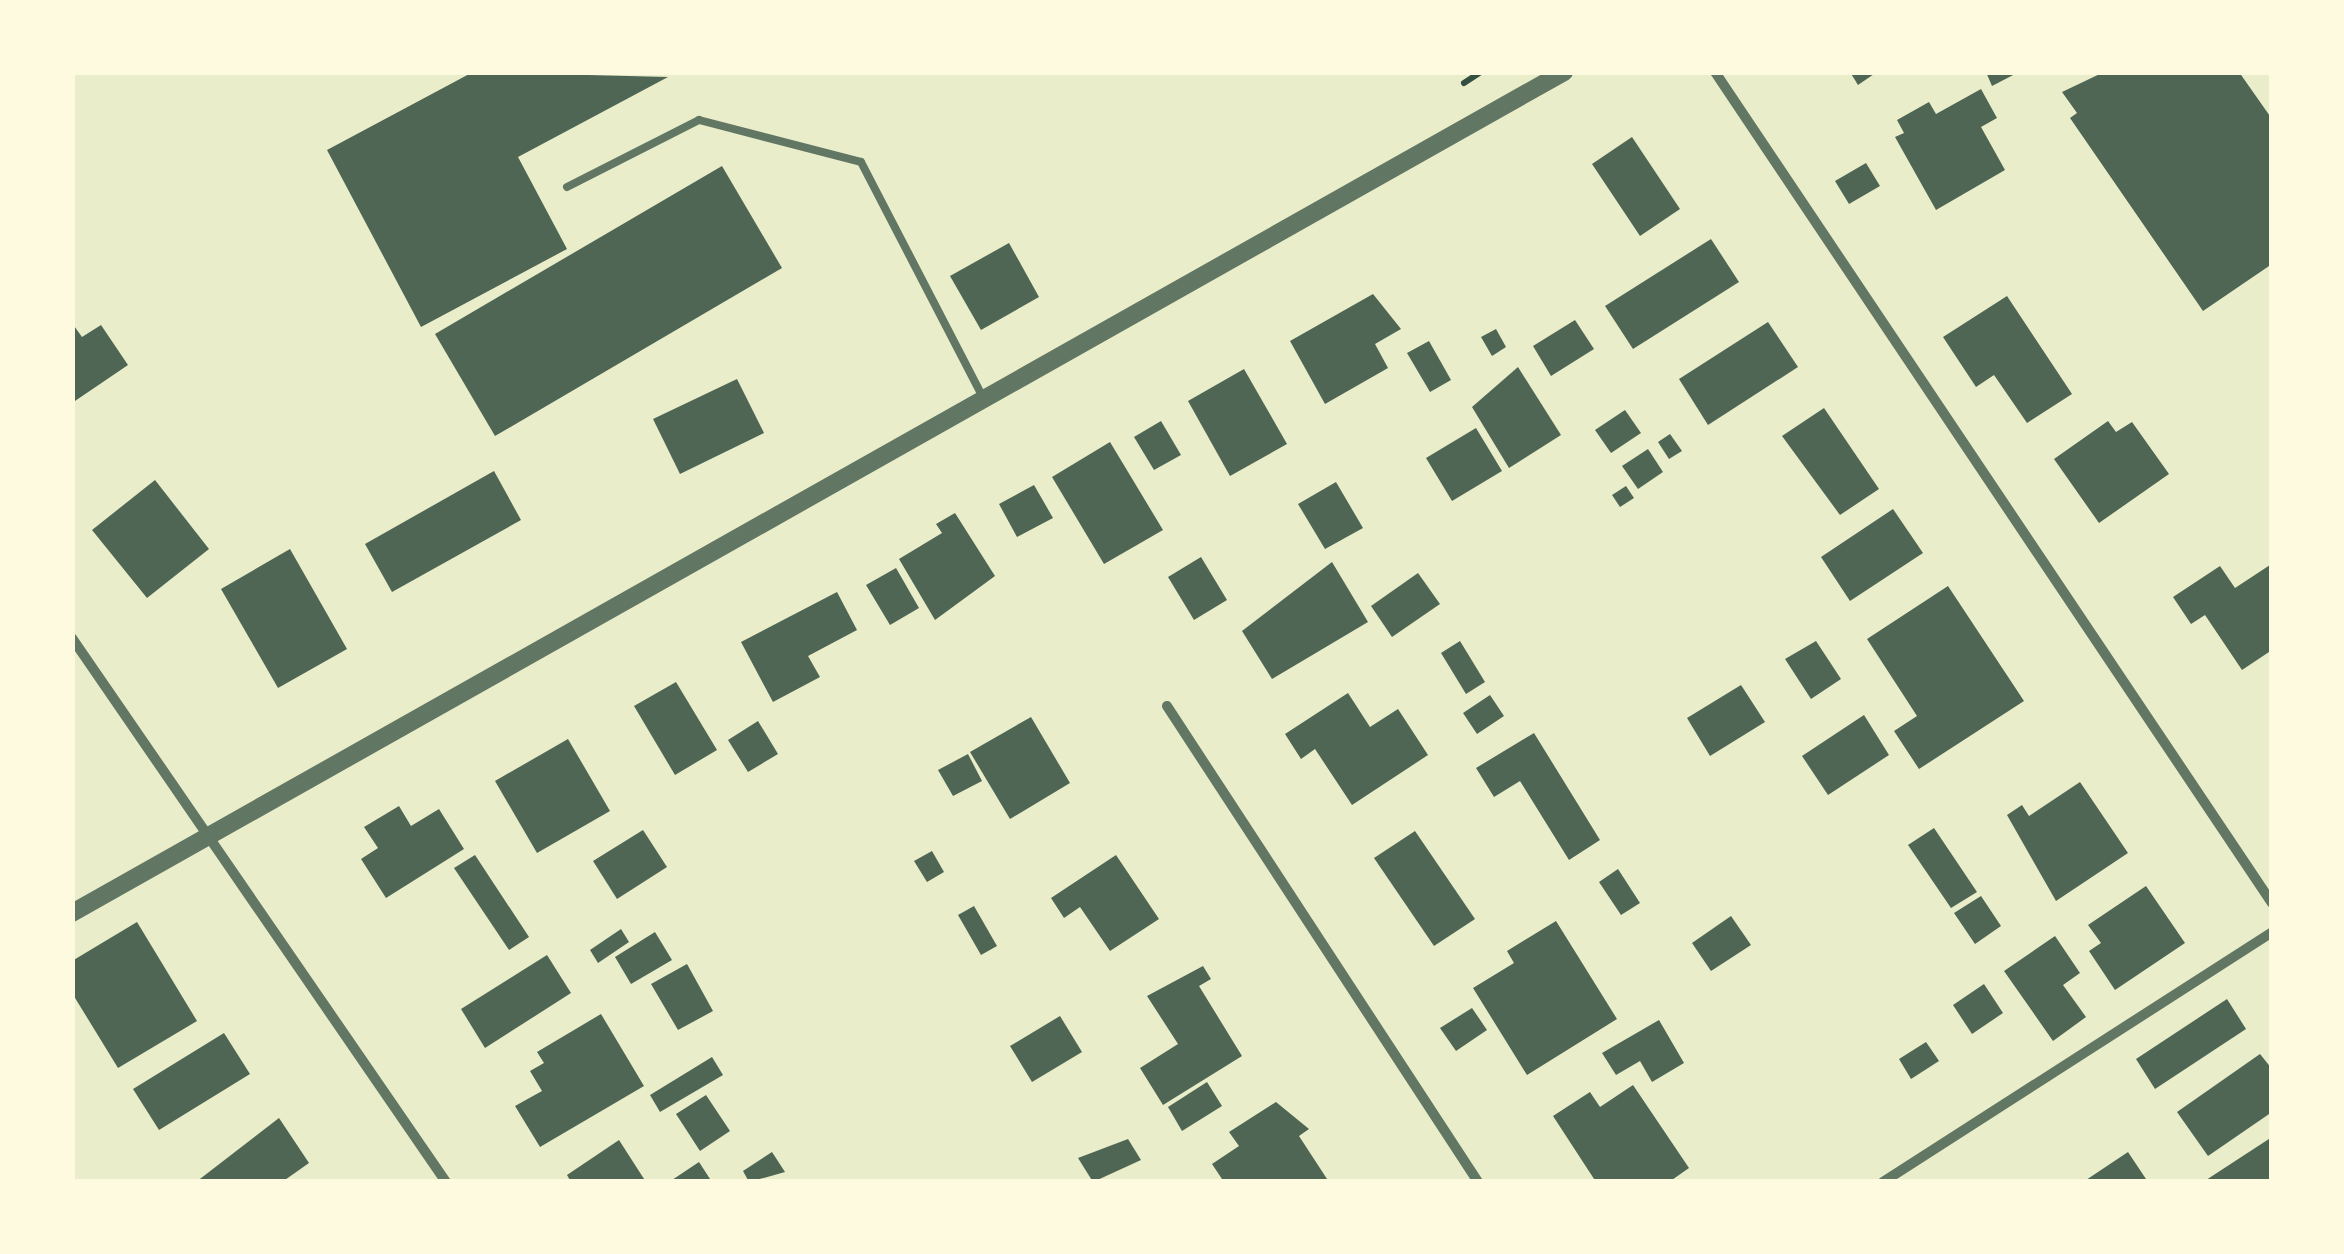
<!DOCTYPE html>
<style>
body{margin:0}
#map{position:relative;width:2344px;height:1254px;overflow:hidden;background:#e9edc9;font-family:"Source Sans 3",sans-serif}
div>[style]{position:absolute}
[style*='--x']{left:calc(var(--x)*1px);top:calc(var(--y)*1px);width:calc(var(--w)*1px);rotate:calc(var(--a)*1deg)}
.building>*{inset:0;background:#4f6655}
.path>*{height:6px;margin:-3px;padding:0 3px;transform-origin:3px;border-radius:3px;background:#344e41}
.service>*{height:8px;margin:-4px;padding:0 4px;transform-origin:4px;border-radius:4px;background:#617663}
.minor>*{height:10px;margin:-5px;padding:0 5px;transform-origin:5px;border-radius:5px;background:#617663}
.tertiary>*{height:18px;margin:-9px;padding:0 9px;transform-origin:9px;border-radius:9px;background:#617663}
span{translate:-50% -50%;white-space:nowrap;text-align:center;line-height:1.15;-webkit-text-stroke:8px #fefae0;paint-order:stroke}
.frame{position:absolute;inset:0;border:75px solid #fefae0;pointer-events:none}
</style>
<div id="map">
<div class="building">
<i style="clip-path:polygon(473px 72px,668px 77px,518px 157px,567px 249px,421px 327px,327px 150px)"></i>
<i style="clip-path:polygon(1850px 72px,1877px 72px,1858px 85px)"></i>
<i style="clip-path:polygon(1986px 72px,2019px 72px,1992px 86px)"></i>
<i style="clip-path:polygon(2104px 72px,2239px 72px,2272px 119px,2272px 264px,2203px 311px,2070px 118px,2077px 113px,2062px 92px)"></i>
<i style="clip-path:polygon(1981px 89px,1997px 118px,1981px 127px,2005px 170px,1936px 210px,1895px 137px,1904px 133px,1897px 120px,1929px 102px,1936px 114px)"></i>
<i style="clip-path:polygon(1632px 137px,1680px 209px,1640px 236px,1592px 164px)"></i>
<i style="clip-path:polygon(1866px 163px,1880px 186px,1849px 204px,1835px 181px)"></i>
<i style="clip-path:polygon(722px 166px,782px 268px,495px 436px,435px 334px)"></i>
<i style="clip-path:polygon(1711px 239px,1739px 282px,1633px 349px,1605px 306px)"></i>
<i style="clip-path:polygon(1009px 243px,1039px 297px,981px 330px,950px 276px)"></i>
<i style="clip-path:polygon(1373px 294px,1401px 329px,1375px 344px,1388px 368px,1325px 404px,1290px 341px)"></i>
<i style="clip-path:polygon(2007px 296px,2072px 394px,2027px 423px,1994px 375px,1976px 387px,1943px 337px)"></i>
<i style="clip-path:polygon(1575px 320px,1594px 349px,1551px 376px,1533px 346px)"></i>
<i style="clip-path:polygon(1768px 322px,1798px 367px,1708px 425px,1679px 379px)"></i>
<i style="clip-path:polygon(72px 323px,82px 337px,101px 325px,128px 365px,72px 403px)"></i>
<i style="clip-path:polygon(1496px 329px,1506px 347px,1492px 356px,1481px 337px)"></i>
<i style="clip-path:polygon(1429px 341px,1451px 380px,1430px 392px,1407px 353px)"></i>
<i style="clip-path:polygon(1518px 367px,1561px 435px,1509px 468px,1472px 407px)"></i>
<i style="clip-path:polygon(1244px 369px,1287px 444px,1230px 476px,1188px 401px)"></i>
<i style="clip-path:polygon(737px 379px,764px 433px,680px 474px,653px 419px)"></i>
<i style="clip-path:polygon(1824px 408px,1879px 489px,1840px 515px,1782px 436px)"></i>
<i style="clip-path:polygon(1625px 410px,1641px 433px,1611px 453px,1595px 430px)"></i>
<i style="clip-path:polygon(1161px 421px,1181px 455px,1154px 470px,1134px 437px)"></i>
<i style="clip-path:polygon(2108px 421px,2116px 432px,2132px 422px,2169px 474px,2099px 523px,2054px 459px)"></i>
<i style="clip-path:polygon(1476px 428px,1502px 471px,1452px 501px,1426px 458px)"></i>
<i style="clip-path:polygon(1670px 434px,1682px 451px,1669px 459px,1658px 442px)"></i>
<i style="clip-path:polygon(1110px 442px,1163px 530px,1104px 564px,1052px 477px)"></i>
<i style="clip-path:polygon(1648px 449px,1663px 472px,1638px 489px,1622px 466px)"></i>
<i style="clip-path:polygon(494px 471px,521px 520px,392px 592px,365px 544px)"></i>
<i style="clip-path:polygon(155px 480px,209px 549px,147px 598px,92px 530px)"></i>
<i style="clip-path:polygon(1336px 482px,1363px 528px,1325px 549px,1298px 504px)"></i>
<i style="clip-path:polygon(1034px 485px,1053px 518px,1017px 537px,999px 504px)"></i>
<i style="clip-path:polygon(1626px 486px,1634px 498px,1620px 507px,1612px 495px)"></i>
<i style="clip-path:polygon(1893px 509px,1923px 553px,1850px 601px,1821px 557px)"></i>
<i style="clip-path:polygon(955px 513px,995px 576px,935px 620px,899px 559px,942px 533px,936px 524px)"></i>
<i style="clip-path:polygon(290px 549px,347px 649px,278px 688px,221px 589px)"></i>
<i style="clip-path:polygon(1201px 557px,1227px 600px,1194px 620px,1168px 577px)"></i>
<i style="clip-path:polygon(1332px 562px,1368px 622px,1272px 679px,1242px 631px)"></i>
<i style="clip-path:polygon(2270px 565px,2272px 650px,2242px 670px,2205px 615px,2191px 624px,2173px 597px,2220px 566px,2235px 588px)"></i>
<i style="clip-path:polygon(896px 568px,919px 608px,890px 625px,866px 585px)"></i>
<i style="clip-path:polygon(1418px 573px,1440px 604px,1392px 637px,1371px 606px)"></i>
<i style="clip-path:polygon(1948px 586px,2024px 701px,1919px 769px,1894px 731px,1917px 716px,1867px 639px)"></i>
<i style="clip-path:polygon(837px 592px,857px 630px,808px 656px,820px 677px,773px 702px,741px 642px)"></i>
<i style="clip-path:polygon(1460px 641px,1485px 682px,1466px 694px,1441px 653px)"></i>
<i style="clip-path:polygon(1816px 641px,1841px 679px,1811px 699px,1785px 659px)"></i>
<i style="clip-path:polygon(676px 682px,717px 750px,675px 775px,634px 706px)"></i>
<i style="clip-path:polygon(1741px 685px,1765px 722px,1710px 756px,1687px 718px)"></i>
<i style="clip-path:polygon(1348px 693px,1370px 727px,1398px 709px,1428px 755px,1352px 805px,1315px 749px,1301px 759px,1285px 734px)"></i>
<i style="clip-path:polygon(1490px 695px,1504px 716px,1477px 734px,1463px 713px)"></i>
<i style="clip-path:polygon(1864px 715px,1889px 755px,1828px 795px,1802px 756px)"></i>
<i style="clip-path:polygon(1031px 717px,1070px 783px,1010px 819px,970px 752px)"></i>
<i style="clip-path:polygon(758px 721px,778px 754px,748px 772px,728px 740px)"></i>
<i style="clip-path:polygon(1534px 733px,1600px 840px,1569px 860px,1520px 781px,1494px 797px,1476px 768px)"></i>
<i style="clip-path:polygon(568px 739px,610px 811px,537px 853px,495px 781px)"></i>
<i style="clip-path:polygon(968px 754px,982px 781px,953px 796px,938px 770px)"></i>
<i style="clip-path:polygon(2080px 782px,2128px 853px,2056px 901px,2007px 815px,2022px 805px,2029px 816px)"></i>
<i style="clip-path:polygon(399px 806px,411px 826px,439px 809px,464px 849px,386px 898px,361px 859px,378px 848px,364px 827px)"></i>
<i style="clip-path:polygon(1934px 828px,1977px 892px,1951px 908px,1908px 845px)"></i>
<i style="clip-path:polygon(643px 830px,667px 867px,617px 899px,593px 861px)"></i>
<i style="clip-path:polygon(1415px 831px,1475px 919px,1434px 946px,1374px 858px)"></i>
<i style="clip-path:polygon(932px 851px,944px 872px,927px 882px,914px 861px)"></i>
<i style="clip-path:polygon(475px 855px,529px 937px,509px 950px,454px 868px)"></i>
<i style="clip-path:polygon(1116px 855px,1159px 919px,1110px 951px,1080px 907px,1064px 918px,1051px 898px)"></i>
<i style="clip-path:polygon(1618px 869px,1640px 903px,1621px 915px,1599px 882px)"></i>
<i style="clip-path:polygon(2146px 886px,2185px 943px,2115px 990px,2089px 951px,2101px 943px,2088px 925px)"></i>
<i style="clip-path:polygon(1981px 896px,2001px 926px,1975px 944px,1954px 913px)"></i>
<i style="clip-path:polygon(974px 906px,997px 946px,981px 955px,958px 915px)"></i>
<i style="clip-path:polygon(1731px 916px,1751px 945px,1711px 971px,1692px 943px)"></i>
<i style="clip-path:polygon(1556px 921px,1617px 1019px,1527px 1075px,1473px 988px,1514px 963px,1507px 951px)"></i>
<i style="clip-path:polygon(137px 922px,197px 1021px,118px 1068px,72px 993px,72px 961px)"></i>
<i style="clip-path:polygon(621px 929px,629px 942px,598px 963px,590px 950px)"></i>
<i style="clip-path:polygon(655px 932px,672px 960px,631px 984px,615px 957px)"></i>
<i style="clip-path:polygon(2055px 936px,2080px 973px,2063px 985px,2086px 1017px,2053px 1041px,2004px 971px)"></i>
<i style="clip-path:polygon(547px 955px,571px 993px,485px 1048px,461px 1009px)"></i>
<i style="clip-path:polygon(687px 964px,713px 1011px,678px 1030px,651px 984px)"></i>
<i style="clip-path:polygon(1203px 966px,1211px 979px,1199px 986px,1242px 1056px,1163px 1105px,1140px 1068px,1178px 1044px,1147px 996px)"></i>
<i style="clip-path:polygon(1984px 984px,2003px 1013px,1972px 1034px,1953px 1005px)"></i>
<i style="clip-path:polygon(2227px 999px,2246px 1029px,2155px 1089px,2136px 1059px)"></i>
<i style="clip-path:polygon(1472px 1008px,1487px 1030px,1456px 1051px,1440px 1028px)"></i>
<i style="clip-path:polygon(601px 1014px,644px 1086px,540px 1147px,515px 1106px,542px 1091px,530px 1071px,544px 1063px,537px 1052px)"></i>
<i style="clip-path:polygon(1060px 1016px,1082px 1052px,1032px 1082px,1010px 1046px)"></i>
<i style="clip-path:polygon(1659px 1020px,1684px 1063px,1652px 1082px,1640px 1061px,1616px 1075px,1602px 1053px)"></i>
<i style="clip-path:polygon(224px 1033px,250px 1074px,159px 1130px,133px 1089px)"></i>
<i style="clip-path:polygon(1926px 1042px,1939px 1061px,1911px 1079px,1899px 1059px)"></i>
<i style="clip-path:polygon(2260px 1054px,2272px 1069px,2272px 1112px,2208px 1156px,2177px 1112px)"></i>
<i style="clip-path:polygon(712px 1057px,723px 1075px,660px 1112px,650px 1095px)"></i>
<i style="clip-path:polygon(1207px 1082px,1222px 1106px,1182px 1131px,1168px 1107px)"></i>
<i style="clip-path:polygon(1633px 1085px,1689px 1168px,1669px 1182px,1596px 1182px,1553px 1116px,1590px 1092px,1600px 1107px)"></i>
<i style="clip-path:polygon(706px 1095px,730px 1131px,700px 1151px,676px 1114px)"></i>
<i style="clip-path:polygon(1276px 1102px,1309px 1129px,1299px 1136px,1329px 1182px,1224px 1182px,1212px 1164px,1239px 1146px,1229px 1132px)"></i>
<i style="clip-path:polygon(279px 1118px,309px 1163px,282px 1182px,196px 1182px)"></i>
<i style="clip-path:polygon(2272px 1137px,2272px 1182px,2203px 1182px)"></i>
<i style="clip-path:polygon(1128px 1139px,1141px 1160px,1093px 1182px,1078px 1158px)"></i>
<i style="clip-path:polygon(619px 1140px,646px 1182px,571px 1182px,567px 1175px)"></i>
<i style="clip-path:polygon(772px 1152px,785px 1172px,749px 1182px,743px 1171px)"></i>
<i style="clip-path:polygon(2128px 1152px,2148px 1182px,2083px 1182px)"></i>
<i style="clip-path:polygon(699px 1162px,712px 1182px,669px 1182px)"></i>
</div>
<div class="path">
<i style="--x:1464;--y:83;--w:20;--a:-33"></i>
</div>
<div class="service">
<i style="--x:567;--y:187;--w:148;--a:-26.9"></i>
<i style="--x:699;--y:120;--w:167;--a:14.5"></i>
<i style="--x:861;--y:162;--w:267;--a:62.6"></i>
</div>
<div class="minor">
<i style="--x:1715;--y:72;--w:1000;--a:56.17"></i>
<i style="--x:72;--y:638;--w:660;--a:55.49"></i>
<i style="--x:1167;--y:706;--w:569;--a:56.84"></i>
<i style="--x:1883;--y:1182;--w:462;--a:-32.7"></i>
</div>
<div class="tertiary">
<i style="--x:72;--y:913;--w:1713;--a:-29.41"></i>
</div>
<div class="frame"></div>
</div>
